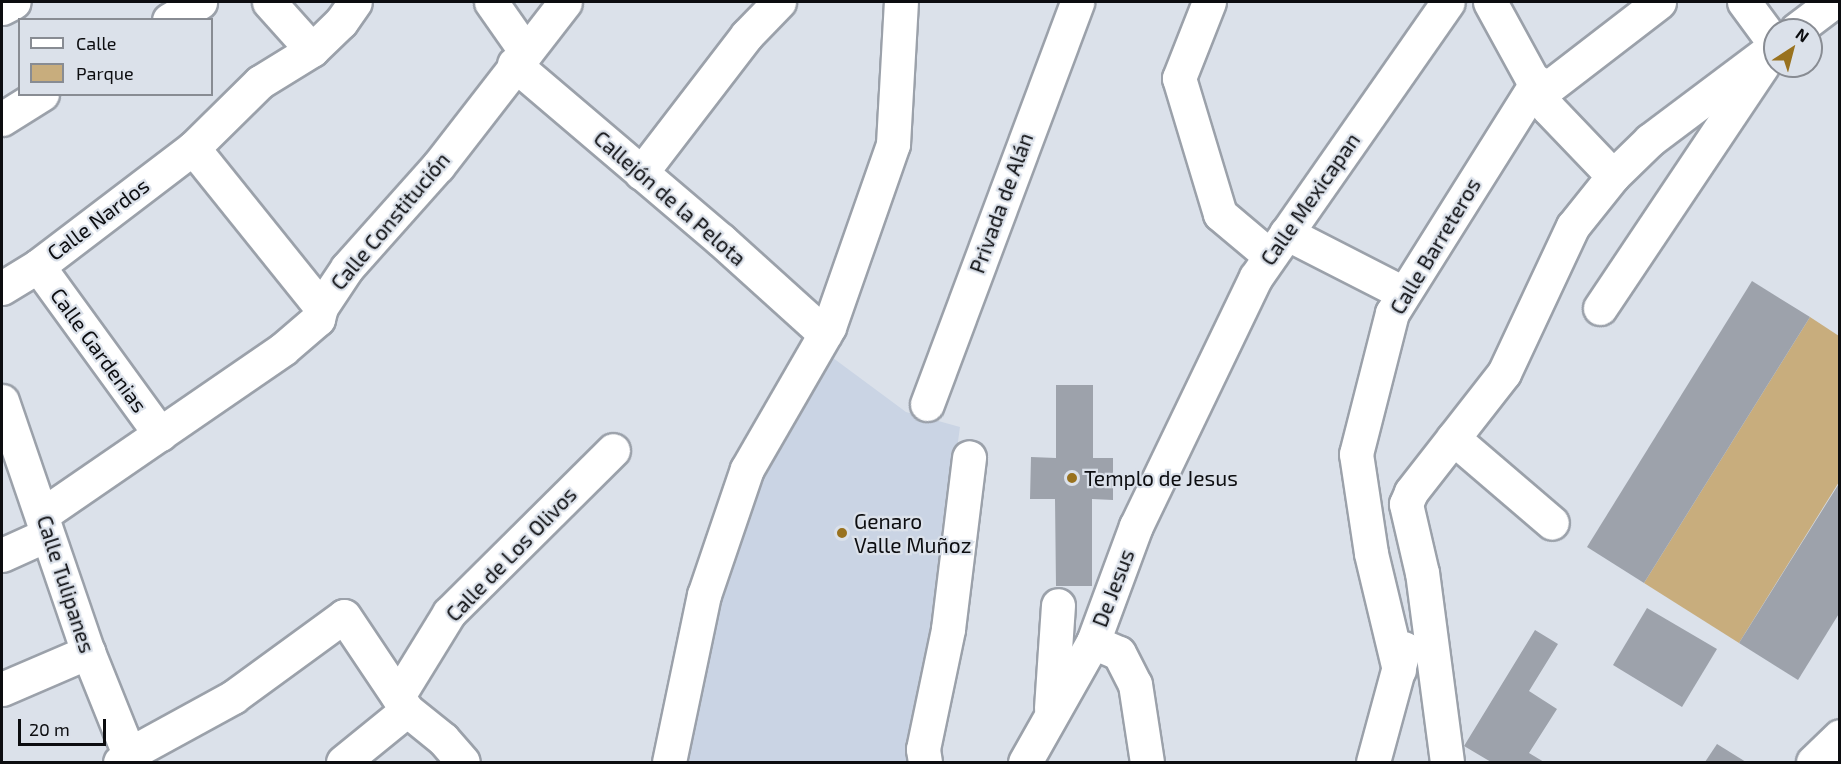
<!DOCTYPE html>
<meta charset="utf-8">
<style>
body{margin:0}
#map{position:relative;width:1841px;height:764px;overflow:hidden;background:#dbe1ea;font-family:"Exo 2",sans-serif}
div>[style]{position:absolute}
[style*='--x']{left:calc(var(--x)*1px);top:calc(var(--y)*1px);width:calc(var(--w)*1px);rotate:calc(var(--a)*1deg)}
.built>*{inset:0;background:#cad4e4}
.green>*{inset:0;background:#c8ad7d}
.building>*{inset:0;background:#9da2ab}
.roads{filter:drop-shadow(2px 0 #9ba1aa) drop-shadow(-2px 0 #9ba1aa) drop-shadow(0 2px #9ba1aa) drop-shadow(0 -2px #9ba1aa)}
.minor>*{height:33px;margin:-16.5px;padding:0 16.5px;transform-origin:16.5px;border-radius:16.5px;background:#fff}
.dots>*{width:16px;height:16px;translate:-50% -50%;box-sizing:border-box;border:3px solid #dbe1ea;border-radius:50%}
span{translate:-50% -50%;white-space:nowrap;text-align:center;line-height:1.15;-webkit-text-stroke:4.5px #dbe1ea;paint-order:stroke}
.street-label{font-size:21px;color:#0c0d10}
.poi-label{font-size:21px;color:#0c0d10}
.left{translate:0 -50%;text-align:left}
.frame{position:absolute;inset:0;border:3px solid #0c0d10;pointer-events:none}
.legend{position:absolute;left:18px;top:18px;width:195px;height:78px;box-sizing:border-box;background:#dbe1ea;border:2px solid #888c93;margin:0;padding:8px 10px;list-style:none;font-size:18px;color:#0c0d10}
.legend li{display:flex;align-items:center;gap:12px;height:30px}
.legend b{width:30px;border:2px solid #888c93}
.north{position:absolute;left:1763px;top:18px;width:60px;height:60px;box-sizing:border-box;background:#dbe1ea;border:2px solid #888c93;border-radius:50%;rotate:36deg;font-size:16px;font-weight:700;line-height:24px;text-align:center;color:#0c0d10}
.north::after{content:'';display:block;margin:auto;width:21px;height:27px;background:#99721e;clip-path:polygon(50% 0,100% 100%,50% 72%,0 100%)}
.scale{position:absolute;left:18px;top:719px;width:88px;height:27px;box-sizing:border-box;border:3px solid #0c0d10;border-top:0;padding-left:8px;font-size:18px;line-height:21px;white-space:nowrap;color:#0c0d10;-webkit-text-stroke:4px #dbe1ea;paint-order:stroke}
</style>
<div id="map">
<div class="built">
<i style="clip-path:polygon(829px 355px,906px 412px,960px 427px,937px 595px,906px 762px,679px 762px,715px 600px,762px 471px)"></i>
</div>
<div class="green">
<i style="clip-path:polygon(1810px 317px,1839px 336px,1839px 482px,1739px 643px,1644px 583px)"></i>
</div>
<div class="building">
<i style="clip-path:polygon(1752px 281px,1810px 317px,1644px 583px,1587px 547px)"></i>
<i style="clip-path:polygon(1056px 385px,1093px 385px,1093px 458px,1113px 458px,1113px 500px,1092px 499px,1092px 586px,1056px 586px,1055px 499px,1030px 499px,1031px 457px,1056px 458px)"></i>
<i style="clip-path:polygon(1840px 482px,1840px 612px,1798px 680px,1739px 643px)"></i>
<i style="clip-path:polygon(1647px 608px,1717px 649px,1682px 707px,1613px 665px)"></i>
<i style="clip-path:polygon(1535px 630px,1558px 644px,1529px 691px,1557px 709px,1529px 753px,1544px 762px,1491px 762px,1464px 746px)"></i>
<i style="clip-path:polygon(1717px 744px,1746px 762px,1705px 762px)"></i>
</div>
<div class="roads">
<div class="minor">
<i style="--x:269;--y:2;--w:64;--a:48.1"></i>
<i style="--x:491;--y:2;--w:61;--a:55"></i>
<i style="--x:1209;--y:2;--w:82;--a:111.5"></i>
<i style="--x:1179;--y:78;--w:142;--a:73.2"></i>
<i style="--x:1220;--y:214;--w:65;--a:40"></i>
<i style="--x:1490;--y:2;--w:121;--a:61.3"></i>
<i style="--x:1548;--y:108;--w:94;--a:46.3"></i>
<i style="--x:1744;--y:2;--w:52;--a:53.6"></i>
<i style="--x:2;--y:8;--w:13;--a:-27"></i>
<i style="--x:169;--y:20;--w:36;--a:-30"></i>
<i style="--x:1796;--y:30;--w:46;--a:-37.1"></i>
<i style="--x:514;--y:64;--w:272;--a:40.4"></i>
<i style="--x:721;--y:240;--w:140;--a:42.1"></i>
<i style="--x:1541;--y:93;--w:149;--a:-37.6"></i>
<i style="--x:2;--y:119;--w:47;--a:-32"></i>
<i style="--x:193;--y:148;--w:204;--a:51.2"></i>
<i style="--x:641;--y:173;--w:174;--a:-52.5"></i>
<i style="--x:747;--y:35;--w:46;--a:-45.9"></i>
<i style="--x:1286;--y:233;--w:131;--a:27.1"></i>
<i style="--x:38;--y:266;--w:208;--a:54"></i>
<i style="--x:2;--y:288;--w:42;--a:-31.4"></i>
<i style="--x:38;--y:266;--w:195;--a:-37.3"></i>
<i style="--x:193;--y:148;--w:94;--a:-44.6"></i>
<i style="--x:260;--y:82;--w:61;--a:-31.6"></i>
<i style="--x:312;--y:50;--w:40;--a:-44"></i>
<i style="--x:341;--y:22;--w:24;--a:-55"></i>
<i style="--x:1600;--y:308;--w:291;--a:-56.2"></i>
<i style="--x:2;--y:401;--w:265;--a:71.1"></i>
<i style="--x:88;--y:652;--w:110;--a:68.1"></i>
<i style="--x:129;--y:754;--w:12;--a:138"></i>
<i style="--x:927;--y:404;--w:429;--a:-69.5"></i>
<i style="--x:1453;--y:438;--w:130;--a:40.6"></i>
<i style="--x:43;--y:514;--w:291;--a:-34.5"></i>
<i style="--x:283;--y:349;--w:46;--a:-40.6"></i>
<i style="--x:318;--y:319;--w:12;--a:-76"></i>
<i style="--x:321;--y:307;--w:47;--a:-56.3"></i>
<i style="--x:347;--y:268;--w:137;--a:-48.3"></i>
<i style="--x:438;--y:166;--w:207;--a:-52.2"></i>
<i style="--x:2;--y:555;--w:48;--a:-24.4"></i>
<i style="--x:1093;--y:642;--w:28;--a:23"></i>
<i style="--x:1119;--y:653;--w:35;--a:63"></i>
<i style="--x:1135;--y:684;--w:79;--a:81.3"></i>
<i style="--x:1399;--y:670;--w:120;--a:-103.5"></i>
<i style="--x:1371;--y:553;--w:100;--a:-98.6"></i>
<i style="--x:1356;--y:454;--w:146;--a:-75.7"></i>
<i style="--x:1392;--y:313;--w:273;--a:-57.9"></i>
<i style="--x:2;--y:689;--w:94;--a:-23.3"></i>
<i style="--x:398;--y:696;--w:97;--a:-58.4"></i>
<i style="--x:449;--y:613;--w:231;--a:-44.8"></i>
<i style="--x:1051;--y:708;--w:103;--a:-86.1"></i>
<i style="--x:129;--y:754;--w:119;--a:-28.7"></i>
<i style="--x:233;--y:697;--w:137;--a:-36.1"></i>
<i style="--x:344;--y:616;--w:113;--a:56.2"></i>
<i style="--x:407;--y:710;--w:46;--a:38.9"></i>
<i style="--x:443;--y:739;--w:30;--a:49"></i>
<i style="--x:343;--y:762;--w:82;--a:-39.1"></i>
<i style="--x:669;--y:762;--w:171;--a:-78.2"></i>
<i style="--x:704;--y:595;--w:133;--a:-71.2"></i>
<i style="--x:747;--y:469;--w:164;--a:-60"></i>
<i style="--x:829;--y:327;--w:194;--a:-70.7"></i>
<i style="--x:893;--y:144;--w:142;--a:-86.8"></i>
<i style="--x:925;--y:762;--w:13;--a:-99"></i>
<i style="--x:923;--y:749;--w:123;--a:-78.2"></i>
<i style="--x:948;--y:629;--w:173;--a:-83"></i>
<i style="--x:1025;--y:762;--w:138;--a:-60.5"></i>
<i style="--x:1093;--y:642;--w:124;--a:-69.7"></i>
<i style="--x:1136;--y:526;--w:276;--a:-64.3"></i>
<i style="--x:1256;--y:277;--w:335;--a:-55.1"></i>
<i style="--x:1373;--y:762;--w:118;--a:-74.8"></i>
<i style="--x:1447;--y:762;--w:191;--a:-97.5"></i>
<i style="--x:1422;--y:573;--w:71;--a:-103.1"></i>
<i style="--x:1406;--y:504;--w:13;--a:-67"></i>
<i style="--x:1411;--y:492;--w:151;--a:-52"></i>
<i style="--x:1504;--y:373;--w:162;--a:-64.9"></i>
<i style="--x:1573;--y:226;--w:64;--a:-51.3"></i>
<i style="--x:1613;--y:176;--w:52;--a:-44.2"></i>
<i style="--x:1650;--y:140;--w:156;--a:-36.9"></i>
<i style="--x:1813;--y:762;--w:37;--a:-44"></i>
</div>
</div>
<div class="dots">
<i style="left:1072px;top:478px;background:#99721e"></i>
<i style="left:842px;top:533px;background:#99721e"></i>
</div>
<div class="street-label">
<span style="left:670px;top:198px;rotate:41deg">Callejón de la Pelota</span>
<span style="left:1310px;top:199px;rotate:-55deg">Calle Mexicapan</span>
<span style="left:1001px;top:203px;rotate:-70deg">Privada de Alán</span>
<span style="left:98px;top:219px;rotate:-37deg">Calle Nardos</span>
<span style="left:390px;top:221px;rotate:-50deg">Calle Constitución</span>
<span style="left:1435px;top:246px;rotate:-59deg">Calle Barreteros</span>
<span style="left:99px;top:350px;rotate:54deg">Calle Gardenias</span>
<span style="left:511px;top:554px;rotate:-46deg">Calle de Los Olivos</span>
<span style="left:66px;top:584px;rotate:72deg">Calle Tulipanes</span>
<span style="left:1113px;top:588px;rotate:-69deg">De Jesus</span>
</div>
<div class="poi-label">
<span class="left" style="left:1084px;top:478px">Templo de Jesus</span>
<span class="left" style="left:854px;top:533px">Genaro<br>Valle Muñoz</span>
</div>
<div class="frame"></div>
<ul class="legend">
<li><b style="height:8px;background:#fff"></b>Calle</li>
<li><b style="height:16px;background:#c8ad7d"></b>Parque</li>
</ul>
<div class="north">N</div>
<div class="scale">20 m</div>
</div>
